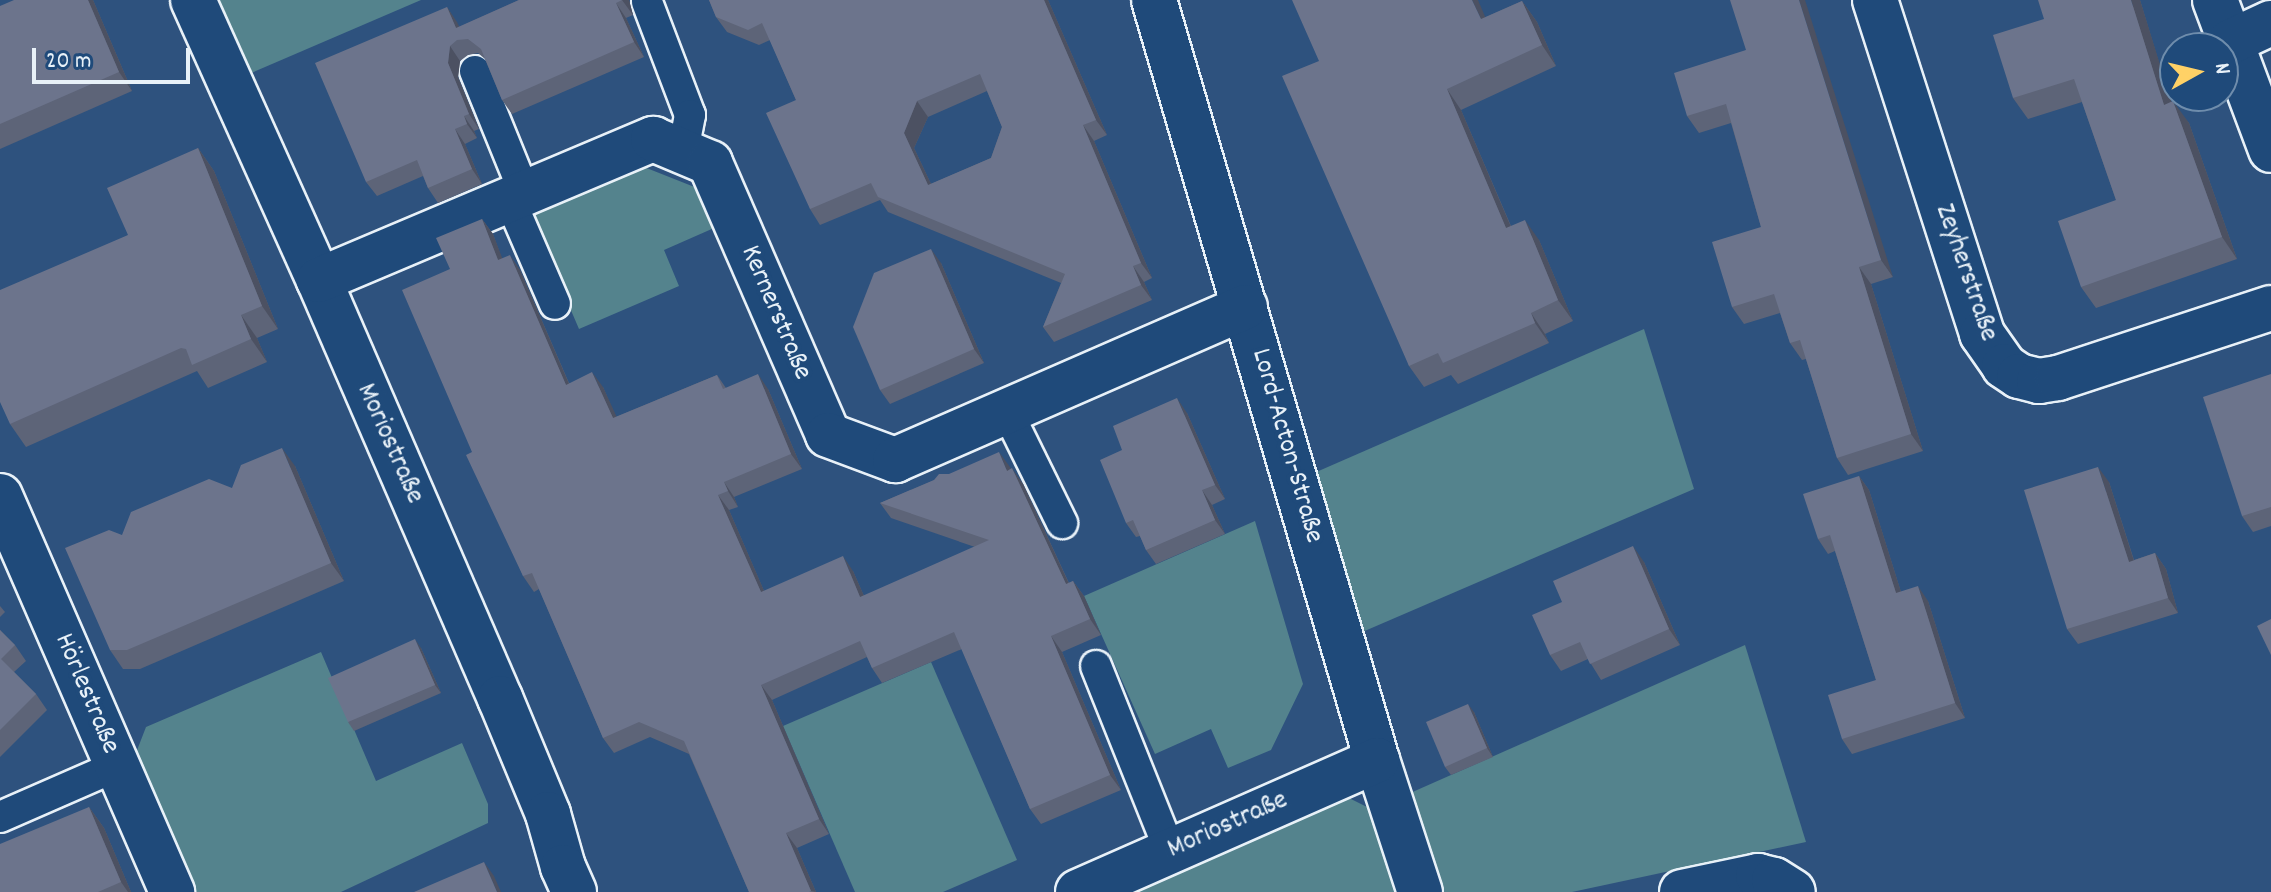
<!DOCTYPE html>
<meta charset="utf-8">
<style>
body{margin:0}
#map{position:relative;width:2271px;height:892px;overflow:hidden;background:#2e527e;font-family:Dekko,sans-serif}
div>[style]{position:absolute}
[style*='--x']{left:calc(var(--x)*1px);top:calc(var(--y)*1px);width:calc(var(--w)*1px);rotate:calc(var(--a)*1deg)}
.green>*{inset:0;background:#54838d}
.roads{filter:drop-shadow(2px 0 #e8f1f8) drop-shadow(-2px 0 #e8f1f8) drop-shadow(0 2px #e8f1f8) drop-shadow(0 -2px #e8f1f8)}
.service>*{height:30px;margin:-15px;padding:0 15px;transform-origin:15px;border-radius:15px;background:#1f4a7a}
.minor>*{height:44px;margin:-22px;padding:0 22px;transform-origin:22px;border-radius:22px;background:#1f4a7a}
.wall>*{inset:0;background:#5d6478}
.shaded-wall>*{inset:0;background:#4c5162}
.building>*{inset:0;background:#6c748c}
span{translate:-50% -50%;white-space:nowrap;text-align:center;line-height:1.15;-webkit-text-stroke:8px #1f4a7a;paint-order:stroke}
.street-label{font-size:28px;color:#e8f1f8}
.north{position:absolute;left:2159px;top:32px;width:80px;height:80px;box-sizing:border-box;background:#1f4a7a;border:2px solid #6f8dac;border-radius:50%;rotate:82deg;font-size:22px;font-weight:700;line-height:32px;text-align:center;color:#e8f1f8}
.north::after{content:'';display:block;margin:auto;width:28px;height:36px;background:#ffd166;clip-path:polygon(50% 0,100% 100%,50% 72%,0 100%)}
.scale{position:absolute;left:32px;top:48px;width:158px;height:36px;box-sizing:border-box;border:4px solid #e8f1f8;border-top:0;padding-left:10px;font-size:24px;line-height:28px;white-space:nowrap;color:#e8f1f8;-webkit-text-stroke:6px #1f4a7a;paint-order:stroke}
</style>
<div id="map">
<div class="green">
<i style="clip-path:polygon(217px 0,421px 0,249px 74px)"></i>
<i style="clip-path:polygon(644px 167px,697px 188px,714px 228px,664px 250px,679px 286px,579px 329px,530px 215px)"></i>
<i style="clip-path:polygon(1644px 329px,1694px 489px,1360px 633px,1314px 473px)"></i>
<i style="clip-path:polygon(1255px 521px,1303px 684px,1271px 750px,1228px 768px,1211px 729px,1155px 754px,1084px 596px)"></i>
<i style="clip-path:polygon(1745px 645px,1806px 842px,1572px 892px,1437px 892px,1408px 794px)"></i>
<i style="clip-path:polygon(321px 652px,376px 781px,462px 743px,488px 804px,488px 823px,341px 892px,192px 892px,134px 758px,146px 727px)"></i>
<i style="clip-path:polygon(931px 662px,1017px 860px,943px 892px,855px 892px,783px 726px)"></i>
<i style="clip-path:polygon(1349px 798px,1373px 810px,1400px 892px,1122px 892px,1336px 799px)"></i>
</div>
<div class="roads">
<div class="service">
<i style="--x:647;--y:2;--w:121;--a:69.2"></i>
<i style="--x:690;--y:115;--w:37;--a:101"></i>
<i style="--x:475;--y:71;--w:133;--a:67.9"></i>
<i style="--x:510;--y:200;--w:113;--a:66.6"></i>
<i style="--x:1007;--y:411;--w:125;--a:63.8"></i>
<i style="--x:1096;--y:666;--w:199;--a:68.2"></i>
<i style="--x:0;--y:817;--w:128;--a:-23.6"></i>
</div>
<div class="minor">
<i style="--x:193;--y:0;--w:307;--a:65.8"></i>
<i style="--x:319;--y:280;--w:456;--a:66.6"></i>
<i style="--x:500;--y:698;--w:126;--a:67.5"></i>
<i style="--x:548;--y:814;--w:55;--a:74.2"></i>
<i style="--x:563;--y:867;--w:27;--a:66"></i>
<i style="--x:1154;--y:0;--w:792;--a:73.65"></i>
<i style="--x:1377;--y:760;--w:139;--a:72"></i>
<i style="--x:1875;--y:0;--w:351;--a:72.2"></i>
<i style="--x:1982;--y:334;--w:39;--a:55"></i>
<i style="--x:2004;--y:366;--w:18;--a:34"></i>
<i style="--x:2019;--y:376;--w:21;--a:14"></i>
<i style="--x:2039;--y:381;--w:19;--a:-9"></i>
<i style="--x:2058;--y:378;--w:224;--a:-18.2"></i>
<i style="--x:2215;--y:0;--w:160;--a:69.5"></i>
<i style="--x:2230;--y:42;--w:45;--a:-24.9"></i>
<i style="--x:319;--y:280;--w:363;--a:-22.9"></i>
<i style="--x:653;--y:139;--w:62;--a:22.8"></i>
<i style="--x:710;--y:163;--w:296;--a:66.5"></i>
<i style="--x:828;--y:435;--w:72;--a:20.5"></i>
<i style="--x:895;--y:460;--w:382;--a:-23.6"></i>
<i style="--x:0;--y:496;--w:432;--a:66.5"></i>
<i style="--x:1078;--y:892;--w:327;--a:-23.8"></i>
<i style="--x:1682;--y:892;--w:78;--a:-11.9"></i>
<i style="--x:1758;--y:876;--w:16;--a:14"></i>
<i style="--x:1774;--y:880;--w:22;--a:32"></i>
</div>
</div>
<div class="wall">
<i style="clip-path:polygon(93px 0,132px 91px,0 149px,0 6px)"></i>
<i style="clip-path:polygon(519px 0,629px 0,633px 15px,626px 18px,644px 57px,512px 114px,502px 100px,485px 59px,478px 53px,468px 55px,460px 61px,458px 77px,479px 129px,474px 131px,477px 138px,465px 144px,482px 184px,438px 203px,428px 188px,423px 176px,377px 196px,366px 182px,447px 7px,459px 27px)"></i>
<i style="clip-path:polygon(evenodd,709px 0,1048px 0,1107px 135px,1094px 141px,1152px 278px,1144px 282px,1152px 300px,1054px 342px,1043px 327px,1061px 283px,888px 212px,880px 200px,820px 225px,810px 209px,796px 100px,770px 40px,759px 45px,727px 32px,716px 17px,709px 0,987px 91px,1002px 127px,991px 158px,931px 184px,914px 148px,928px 117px,987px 91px)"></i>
<i style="clip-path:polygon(2140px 0,2171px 102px,2189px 123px,2237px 259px,2096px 308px,2081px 287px,2116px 200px,2082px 102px,2028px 119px,2013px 98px)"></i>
<i style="clip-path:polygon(1522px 1px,1537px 22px,1556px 66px,1461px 110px,1511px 226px,1539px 240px,1573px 321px,1545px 334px,1549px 343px,1458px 384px,1451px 375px,1424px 387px,1409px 366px,1319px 61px,1486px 17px)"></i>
<i style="clip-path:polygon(1746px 50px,1893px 277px,1871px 284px,1923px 451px,1848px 475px,1837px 458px,1806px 359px,1802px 360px,1790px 343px,1780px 313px,1744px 324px,1732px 307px,1761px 227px,1731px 123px,1699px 133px,1687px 116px)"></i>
<i style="clip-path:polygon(198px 148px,214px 171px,278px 329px,257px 338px,267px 362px,208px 388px,197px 371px,26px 447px,10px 424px,128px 235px)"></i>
<i style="clip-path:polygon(482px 219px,493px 234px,502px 259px,520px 270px,569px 383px,603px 387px,616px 417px,717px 375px,726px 388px,768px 389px,802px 469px,734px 497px,738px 507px,729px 510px,764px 591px,853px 571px,864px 596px,975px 547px,891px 518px,880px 503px,949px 474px,1011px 469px,1023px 484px,1069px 583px,1073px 581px,1084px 596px,1101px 635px,1062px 652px,1121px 790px,1041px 824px,1030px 809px,962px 649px,882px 683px,872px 668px,867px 657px,772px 700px,829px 834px,797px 848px,816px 892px,749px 892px,689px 754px,650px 737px,614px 753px,603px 738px,539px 589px,534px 592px,523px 576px,472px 452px,450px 269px)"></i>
<i style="clip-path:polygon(941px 263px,984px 363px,890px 404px,880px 390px)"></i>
<i style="clip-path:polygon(2271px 374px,2271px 526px,2253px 532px,2242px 516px)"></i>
<i style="clip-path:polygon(1187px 413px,1225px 499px,1212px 505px,1225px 534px,1156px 564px,1146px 550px,1140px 536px,1136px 537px,1126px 523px,1122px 450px)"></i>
<i style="clip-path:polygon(295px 466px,344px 581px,140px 669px,123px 669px,110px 650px,122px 535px,232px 488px)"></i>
<i style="clip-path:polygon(1859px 476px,1869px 490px,1901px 592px,1928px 601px,1965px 718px,1852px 754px,1842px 739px,1876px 680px,1835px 551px,1828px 554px,1818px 539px)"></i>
<i style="clip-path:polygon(2109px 482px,2134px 560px,2155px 553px,2166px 569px,2178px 613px,2078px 644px,2067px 629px)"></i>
<i style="clip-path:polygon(1644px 562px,1680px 645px,1601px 680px,1588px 659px,1561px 671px,1550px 655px,1562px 602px)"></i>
<i style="clip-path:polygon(0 606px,5px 612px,0 617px)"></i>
<i style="clip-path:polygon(0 630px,15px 645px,26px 661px,14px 672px,36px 694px,47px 710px,0 757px)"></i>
<i style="clip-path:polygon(421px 648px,441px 693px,354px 731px,348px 722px)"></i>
<i style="clip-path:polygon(1474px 712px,1493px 757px,1451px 775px,1445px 767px)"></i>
<i style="clip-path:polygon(89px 807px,104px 828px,131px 892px,0 892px)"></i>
</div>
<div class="shaded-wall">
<i style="clip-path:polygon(88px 0,93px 0,132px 91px,119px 72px)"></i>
<i style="clip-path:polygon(622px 0,629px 0,633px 15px)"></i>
<i style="clip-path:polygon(1044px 0,1048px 0,1107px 135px,1096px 120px)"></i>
<i style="clip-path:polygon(1472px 0,1478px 0,1495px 40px,1481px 19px)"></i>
<i style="clip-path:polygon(1799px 0,1805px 0,1893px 277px,1881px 260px)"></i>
<i style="clip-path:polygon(2131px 0,2140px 0,2179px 126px,2164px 105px)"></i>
<i style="clip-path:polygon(1522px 1px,1537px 22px,1556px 66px,1542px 45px)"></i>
<i style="clip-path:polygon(616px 3px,626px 18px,644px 57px,634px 42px)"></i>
<i style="clip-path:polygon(447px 7px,457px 22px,465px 39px,456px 28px)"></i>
<i style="clip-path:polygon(450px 46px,460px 61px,458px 77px,479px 129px,469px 114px,448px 63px)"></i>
<i style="clip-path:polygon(1447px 89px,1461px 110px,1520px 248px,1506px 228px)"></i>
<i style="clip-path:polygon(917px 101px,928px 117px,914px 148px,939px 201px,928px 185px,904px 133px)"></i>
<i style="clip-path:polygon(2173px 101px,2189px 123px,2237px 259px,2222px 237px)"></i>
<i style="clip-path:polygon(464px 116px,474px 131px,477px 138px,467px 124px)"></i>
<i style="clip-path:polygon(1083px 125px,1094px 141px,1152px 278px,1141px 263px)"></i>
<i style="clip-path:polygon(455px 129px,465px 144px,482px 184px,472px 169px)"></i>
<i style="clip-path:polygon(198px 148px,214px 171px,278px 329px,262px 306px)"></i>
<i style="clip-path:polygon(482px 219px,493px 234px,509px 276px,498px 260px)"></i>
<i style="clip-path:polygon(1525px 220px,1539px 240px,1573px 321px,1558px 300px)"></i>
<i style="clip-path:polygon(931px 249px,941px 263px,984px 363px,974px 349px)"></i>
<i style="clip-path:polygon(510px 255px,520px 270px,576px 400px,566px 385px)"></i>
<i style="clip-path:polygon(1133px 266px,1144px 282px,1152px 300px,1141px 285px)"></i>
<i style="clip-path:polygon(1859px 267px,1871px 284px,1923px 451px,1911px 434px)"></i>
<i style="clip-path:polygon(1531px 313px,1545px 334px,1549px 343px,1535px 323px)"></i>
<i style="clip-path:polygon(241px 315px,257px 338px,267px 362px,251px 339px)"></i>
<i style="clip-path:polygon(592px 372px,603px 387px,624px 433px,613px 418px)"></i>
<i style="clip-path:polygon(758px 374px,768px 389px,802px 469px,791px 454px)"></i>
<i style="clip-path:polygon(1177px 398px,1187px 413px,1225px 499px,1215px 485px)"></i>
<i style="clip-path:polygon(282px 448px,295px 466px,344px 581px,331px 563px)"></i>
<i style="clip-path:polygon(999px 452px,1010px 467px,1018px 486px,1007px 471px)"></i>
<i style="clip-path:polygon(2098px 467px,2109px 482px,2139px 577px,2129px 562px)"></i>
<i style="clip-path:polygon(1012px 468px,1023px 484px,1076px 599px,1066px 584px)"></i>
<i style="clip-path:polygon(1859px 476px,1869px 490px,1906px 608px,1896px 593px)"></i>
<i style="clip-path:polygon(724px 482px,734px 497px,738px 507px,728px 491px)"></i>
<i style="clip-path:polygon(1202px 490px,1212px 505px,1225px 534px,1215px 520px)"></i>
<i style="clip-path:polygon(718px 495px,729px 510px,771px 607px,761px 592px)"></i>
<i style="clip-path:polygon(1633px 546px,1644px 562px,1680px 645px,1669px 629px)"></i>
<i style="clip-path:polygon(2155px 553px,2166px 569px,2178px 613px,2168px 598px)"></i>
<i style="clip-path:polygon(843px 556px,853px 571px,871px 612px,860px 597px)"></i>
<i style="clip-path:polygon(1073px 581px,1084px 596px,1101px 635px,1090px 619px)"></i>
<i style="clip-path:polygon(1918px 586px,1928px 601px,1965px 718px,1955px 703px)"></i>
<i style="clip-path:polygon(1051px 636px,1062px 652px,1121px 790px,1110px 775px)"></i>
<i style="clip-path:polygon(415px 639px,421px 648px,441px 693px,435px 685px)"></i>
<i style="clip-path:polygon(761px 685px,772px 700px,829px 834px,819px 819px)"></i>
<i style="clip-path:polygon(1468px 704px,1474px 712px,1493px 757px,1487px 748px)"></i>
<i style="clip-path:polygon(89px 807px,104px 828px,131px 892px,128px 892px,121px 882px)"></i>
<i style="clip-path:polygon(786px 833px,797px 848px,816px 892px,811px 891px)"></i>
<i style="clip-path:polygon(484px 862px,494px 876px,501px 892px,497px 892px)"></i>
</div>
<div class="building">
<i style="clip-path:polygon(14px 0,88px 0,119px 72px,0 124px,0 6px)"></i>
<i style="clip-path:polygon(519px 0,622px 0,616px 3px,634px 42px,502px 100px,481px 49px,468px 39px,457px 40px,450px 46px,448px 63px,469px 114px,464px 116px,467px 124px,455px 129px,472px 169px,428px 188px,417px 160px,366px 182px,315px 63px,447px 7px,456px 28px)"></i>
<i style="clip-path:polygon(evenodd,709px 0,1044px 0,1096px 120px,1083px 125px,1141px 263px,1133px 266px,1141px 285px,1043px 327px,1065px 274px,878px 197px,871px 183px,810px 209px,766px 113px,796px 100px,762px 23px,748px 30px,716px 17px,709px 0,980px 74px,1002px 127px,991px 158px,928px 185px,904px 133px,917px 101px,980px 74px)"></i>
<i style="clip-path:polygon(1292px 0,1472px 0,1481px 19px,1522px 1px,1542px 45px,1447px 89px,1506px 228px,1525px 220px,1558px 300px,1531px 313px,1535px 323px,1443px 363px,1438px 353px,1409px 366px,1282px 76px,1319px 61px)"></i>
<i style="clip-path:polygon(1730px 0,1799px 0,1881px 260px,1859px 267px,1911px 434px,1837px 458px,1800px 340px,1790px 343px,1774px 294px,1732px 307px,1712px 242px,1761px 227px,1726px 104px,1687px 116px,1674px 73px,1746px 50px)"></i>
<i style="clip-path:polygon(2038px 0,2131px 0,2164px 105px,2173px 101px,2222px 237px,2081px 287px,2058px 221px,2116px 200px,2074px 79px,2013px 98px,1993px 35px,2044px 19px)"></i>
<i style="clip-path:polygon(198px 148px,262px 306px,241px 315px,251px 339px,192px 365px,186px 349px,181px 348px,10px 424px,0 402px,0 290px,128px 235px,107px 188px)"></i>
<i style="clip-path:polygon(482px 219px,498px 260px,510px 255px,566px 385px,592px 372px,613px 418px,717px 375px,723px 389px,758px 374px,791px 454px,724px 482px,728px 491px,718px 495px,761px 592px,843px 556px,860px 597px,989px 540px,880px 503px,934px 480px,939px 474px,949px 474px,999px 452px,1007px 471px,1012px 468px,1066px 584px,1073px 581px,1090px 619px,1051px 636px,1110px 775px,1030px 809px,954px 632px,872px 668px,860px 641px,761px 685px,819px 819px,786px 833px,811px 891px,809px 892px,749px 892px,684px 741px,639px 722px,603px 738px,532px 573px,523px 576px,466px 455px,472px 452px,402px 290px,450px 269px,436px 238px)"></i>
<i style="clip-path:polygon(931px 249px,974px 349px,880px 390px,853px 327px,874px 273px)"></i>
<i style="clip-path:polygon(2271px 374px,2271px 507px,2242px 516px,2203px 397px)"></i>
<i style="clip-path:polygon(1177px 398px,1215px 485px,1202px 490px,1215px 520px,1146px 550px,1133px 520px,1126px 523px,1100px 460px,1122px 450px,1113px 426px)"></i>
<i style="clip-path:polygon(282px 448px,331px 563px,127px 650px,110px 650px,65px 548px,109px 530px,122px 535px,131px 512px,209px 479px,232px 488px,241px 465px)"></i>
<i style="clip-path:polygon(2098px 467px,2129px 562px,2155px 553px,2168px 598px,2067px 629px,2024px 490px)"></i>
<i style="clip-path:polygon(1859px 476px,1896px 593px,1918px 586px,1955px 703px,1842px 739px,1828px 695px,1876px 680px,1830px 535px,1818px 539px,1803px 494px)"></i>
<i style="clip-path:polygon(1633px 546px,1669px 629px,1590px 664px,1580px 642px,1550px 655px,1532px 615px,1562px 602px,1553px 581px)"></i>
<i style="clip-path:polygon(2271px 619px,2271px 655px,2257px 626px)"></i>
<i style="clip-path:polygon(0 630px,15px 645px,1px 659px,36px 694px,0 730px)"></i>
<i style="clip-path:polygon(415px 639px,435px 685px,348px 722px,328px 678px)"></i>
<i style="clip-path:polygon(1468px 704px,1487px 748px,1445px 767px,1426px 722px)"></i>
<i style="clip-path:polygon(89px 807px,121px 882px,98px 892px,0 892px,0 844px)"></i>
<i style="clip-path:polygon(484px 862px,497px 892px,414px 892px)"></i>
</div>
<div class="street-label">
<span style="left:1965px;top:273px;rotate:71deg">Zeyherstraße</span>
<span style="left:775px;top:313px;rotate:67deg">Kernerstraße</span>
<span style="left:389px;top:444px;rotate:66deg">Moriostraße</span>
<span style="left:1286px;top:446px;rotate:74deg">Lord-Acton-Straße</span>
<span style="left:86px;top:694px;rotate:67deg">Hörlestraße</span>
<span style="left:1228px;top:826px;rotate:-24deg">Moriostraße</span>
</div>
<div class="north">N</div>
<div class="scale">20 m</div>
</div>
